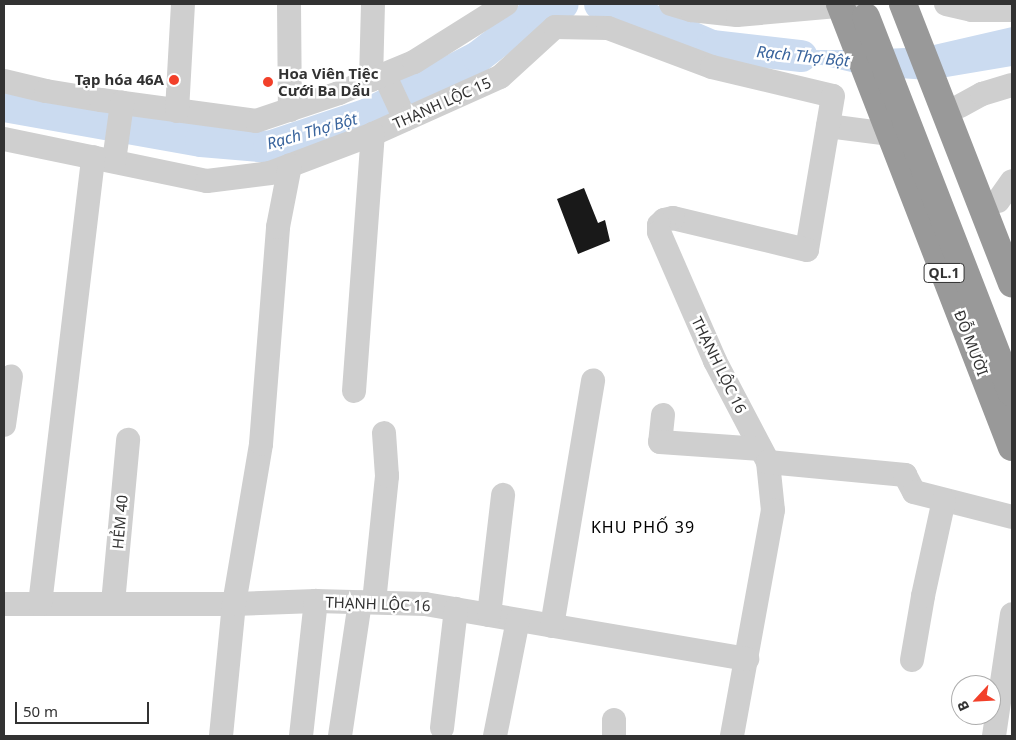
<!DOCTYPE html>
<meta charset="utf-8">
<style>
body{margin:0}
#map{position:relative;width:1016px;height:740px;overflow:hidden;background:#fff;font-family:"Noto Sans",sans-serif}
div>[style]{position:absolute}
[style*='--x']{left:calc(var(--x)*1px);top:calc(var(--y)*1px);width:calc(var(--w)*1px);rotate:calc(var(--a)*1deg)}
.water>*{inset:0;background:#cbdbf0}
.river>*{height:32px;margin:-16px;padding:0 16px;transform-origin:16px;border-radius:16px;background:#cbdbf0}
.building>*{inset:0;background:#191919}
.minor>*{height:24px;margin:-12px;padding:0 12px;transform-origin:12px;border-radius:12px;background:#cfcfcf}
.highway>*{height:28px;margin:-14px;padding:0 14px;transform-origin:14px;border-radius:14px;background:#999}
.dots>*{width:14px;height:14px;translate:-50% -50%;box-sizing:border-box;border:2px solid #fff;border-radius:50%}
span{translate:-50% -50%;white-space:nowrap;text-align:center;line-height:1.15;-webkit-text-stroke:5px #fff;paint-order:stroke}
.shield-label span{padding:1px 4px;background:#fff;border:1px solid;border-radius:4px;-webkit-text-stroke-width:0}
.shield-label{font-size:14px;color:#323232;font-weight:700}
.poi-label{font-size:15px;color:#323232;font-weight:700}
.left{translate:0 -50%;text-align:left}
.right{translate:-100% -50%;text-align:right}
.street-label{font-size:15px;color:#323232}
.water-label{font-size:16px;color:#38639c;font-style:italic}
.neighbourhood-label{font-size:16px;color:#000;letter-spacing:1px}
.frame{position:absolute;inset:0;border:5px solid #323232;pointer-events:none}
.north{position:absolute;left:951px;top:675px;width:50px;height:50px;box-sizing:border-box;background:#fff;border:1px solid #adadad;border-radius:50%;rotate:245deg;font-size:14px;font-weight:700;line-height:20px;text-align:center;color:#323232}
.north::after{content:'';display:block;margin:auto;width:18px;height:22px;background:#f2402a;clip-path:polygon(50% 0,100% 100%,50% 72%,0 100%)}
.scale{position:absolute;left:15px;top:702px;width:134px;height:22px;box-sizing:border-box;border:2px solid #323232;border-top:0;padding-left:6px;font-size:15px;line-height:18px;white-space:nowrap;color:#323232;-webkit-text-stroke:4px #fff;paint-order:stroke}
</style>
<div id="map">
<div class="water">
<i style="clip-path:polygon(1012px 27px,1012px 66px,929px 80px,868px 76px,758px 50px,864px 50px,925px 47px)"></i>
</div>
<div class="river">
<i style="--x:600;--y:4;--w:26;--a:11"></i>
<i style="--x:626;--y:9;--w:94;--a:23.3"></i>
<i style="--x:712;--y:46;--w:90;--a:6.4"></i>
<i style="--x:4;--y:106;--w:200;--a:10.1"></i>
<i style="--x:201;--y:141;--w:68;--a:5"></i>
<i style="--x:269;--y:147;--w:104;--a:-18.4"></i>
<i style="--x:368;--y:114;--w:124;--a:-27.4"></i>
<i style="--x:478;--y:57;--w:72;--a:-37.7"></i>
<i style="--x:535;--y:13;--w:29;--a:-18"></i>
</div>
<div class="building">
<i style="clip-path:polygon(584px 188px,598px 223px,605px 220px,610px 241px,578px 254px,557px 199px)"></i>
</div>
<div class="minor">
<i style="--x:289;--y:4;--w:106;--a:89.5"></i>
<i style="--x:671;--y:4;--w:21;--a:17"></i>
<i style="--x:691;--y:10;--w:46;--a:6.2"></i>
<i style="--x:737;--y:15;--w:123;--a:-5.1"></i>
<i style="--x:946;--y:4;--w:27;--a:13"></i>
<i style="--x:972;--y:10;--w:40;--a:0"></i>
<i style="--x:384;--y:74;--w:50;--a:65"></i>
<i style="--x:371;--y:80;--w:76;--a:-88.5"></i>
<i style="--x:4;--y:81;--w:43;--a:13.4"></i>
<i style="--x:46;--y:91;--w:56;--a:9.3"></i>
<i style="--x:101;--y:100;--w:156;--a:7.7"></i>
<i style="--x:256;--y:121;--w:88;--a:-18.6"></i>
<i style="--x:339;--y:93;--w:81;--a:-22.5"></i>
<i style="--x:414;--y:62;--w:109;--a:-32.2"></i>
<i style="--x:960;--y:106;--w:25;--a:-29"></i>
<i style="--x:982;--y:94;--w:31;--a:-17"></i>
<i style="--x:177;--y:111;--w:107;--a:-86.8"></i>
<i style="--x:828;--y:126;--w:63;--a:7.4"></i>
<i style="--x:4;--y:139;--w:207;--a:11.7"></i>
<i style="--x:207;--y:181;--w:64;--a:-7.2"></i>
<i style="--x:270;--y:173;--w:110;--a:-20.7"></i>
<i style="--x:373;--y:134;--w:139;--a:-24.2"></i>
<i style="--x:500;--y:77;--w:74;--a:-42.3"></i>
<i style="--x:555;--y:27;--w:53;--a:1.1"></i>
<i style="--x:608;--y:28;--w:111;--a:20.6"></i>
<i style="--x:712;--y:67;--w:124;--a:13.5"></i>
<i style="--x:833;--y:96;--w:156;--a:99.6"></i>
<i style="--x:807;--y:250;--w:138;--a:-166.6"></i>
<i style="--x:673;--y:218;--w:9;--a:167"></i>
<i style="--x:664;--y:220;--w:7;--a:135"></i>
<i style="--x:659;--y:225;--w:7;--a:90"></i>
<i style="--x:659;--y:232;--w:141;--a:66.5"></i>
<i style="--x:715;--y:361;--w:114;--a:62.3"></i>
<i style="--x:768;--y:462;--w:48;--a:84.1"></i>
<i style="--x:773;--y:510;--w:230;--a:100.3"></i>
<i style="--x:114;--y:161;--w:59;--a:-82.1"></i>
<i style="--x:998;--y:201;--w:24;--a:-55"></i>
<i style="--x:354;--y:391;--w:258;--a:-85.8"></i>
<i style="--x:663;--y:415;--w:27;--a:96"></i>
<i style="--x:660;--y:442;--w:101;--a:4"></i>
<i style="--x:4;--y:425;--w:49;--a:-81.9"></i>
<i style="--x:768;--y:462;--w:138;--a:5.4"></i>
<i style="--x:905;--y:475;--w:19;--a:62"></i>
<i style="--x:914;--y:492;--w:101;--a:14.3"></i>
<i style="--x:374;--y:602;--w:127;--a:-84.1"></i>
<i style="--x:387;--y:476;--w:43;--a:-94"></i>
<i style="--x:113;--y:603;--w:164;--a:-84.7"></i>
<i style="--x:4;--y:604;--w:230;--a:0"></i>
<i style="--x:234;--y:604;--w:82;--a:-2.1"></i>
<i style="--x:316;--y:601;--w:109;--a:1.6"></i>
<i style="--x:425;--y:604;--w:327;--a:9.7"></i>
<i style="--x:40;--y:604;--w:450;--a:-83.2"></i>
<i style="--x:489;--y:615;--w:121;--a:-83.3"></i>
<i style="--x:552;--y:626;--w:249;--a:-80.5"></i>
<i style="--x:912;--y:660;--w:65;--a:-80.2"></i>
<i style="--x:923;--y:596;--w:98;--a:-77.7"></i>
<i style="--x:442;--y:728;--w:120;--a:-83.3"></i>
<i style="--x:221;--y:736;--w:133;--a:-84.4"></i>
<i style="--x:234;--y:604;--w:162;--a:-80.4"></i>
<i style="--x:261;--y:444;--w:218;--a:-85.5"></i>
<i style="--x:278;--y:227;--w:63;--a:-79"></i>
<i style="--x:301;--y:736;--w:136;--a:-83.7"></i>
<i style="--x:340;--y:736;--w:135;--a:-81.5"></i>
<i style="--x:495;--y:736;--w:118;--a:-78.8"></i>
<i style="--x:614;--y:736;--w:16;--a:-90"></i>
<i style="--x:994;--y:736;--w:123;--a:-81.6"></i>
</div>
<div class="highway">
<i style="--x:840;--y:4;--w:475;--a:68.8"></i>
<i style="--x:903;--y:4;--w:300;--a:68.7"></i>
<i style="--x:866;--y:17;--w:403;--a:68.8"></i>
</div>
<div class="dots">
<i style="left:174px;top:80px;background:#f2402a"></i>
<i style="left:268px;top:82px;background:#f2402a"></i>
</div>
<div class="shield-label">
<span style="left:944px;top:273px">QL.1</span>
</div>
<div class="poi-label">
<span class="left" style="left:278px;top:82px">Hoa Viên Tiệc<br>Cưới Ba Dẩu</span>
<span class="right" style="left:164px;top:80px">Tạp hóa 46A</span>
</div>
<div class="street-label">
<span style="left:442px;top:103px;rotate:-24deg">THẠNH LỘC 15</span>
<span style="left:971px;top:343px;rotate:69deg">ĐỖ MƯỜI</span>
<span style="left:719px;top:365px;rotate:64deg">THẠNH LỘC 16</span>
<span style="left:120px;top:522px;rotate:-85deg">HẺM 40</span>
<span style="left:378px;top:604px;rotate:2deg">THẠNH LỘC 16</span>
</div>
<div class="water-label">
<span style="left:803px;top:56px;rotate:6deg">Rạch Thợ Bột</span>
<span style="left:312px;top:131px;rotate:-16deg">Rạch Thợ Bột</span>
</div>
<div class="neighbourhood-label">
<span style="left:643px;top:527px">KHU PHỐ 39</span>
</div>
<div class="frame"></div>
<div class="north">B</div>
<div class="scale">50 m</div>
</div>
